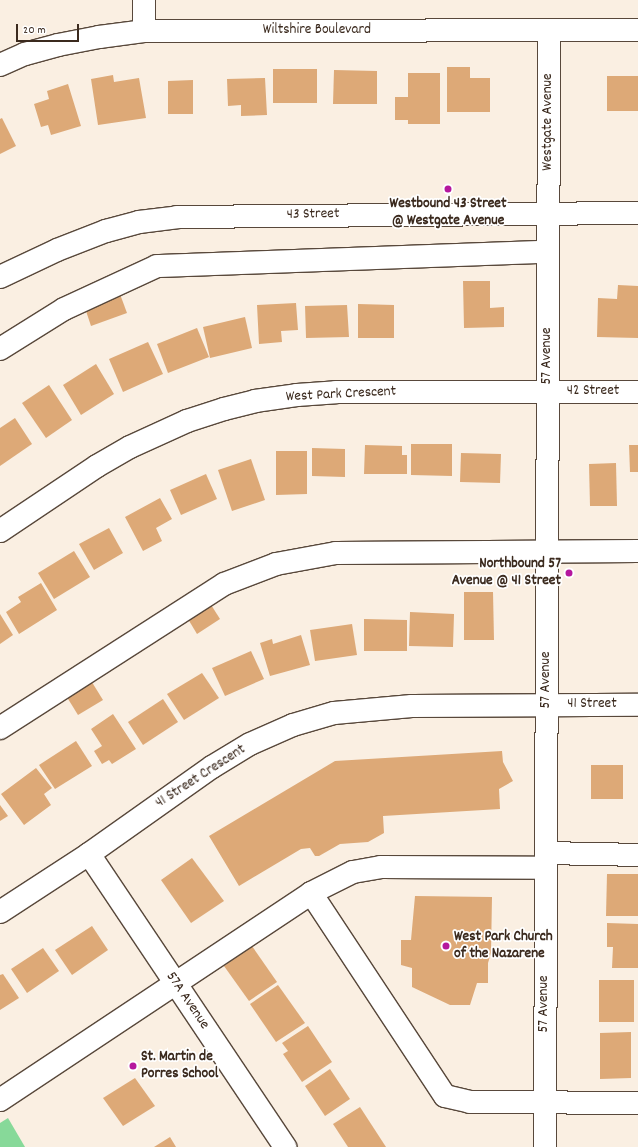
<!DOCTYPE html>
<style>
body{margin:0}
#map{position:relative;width:638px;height:1147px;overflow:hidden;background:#faefe2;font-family:Dekko,sans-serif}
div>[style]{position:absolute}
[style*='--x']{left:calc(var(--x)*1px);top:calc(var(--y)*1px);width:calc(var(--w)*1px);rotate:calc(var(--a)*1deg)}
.green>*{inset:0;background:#87d999}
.building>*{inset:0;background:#dda977}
.roads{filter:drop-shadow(1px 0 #58483b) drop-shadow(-1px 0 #58483b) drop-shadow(0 1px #58483b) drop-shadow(0 -1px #58483b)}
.minor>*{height:22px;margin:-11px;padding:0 11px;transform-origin:11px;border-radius:11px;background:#fff}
.dots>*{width:11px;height:11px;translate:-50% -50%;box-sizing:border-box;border:2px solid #fff;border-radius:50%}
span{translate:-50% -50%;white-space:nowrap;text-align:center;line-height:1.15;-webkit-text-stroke:3.5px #fff;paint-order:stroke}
.street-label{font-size:15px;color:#3b2a1e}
.poi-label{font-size:15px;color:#3b2a1e;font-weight:700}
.right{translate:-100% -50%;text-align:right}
.left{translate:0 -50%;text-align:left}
.scale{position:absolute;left:16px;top:24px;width:63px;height:18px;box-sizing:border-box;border:2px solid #3b2a1e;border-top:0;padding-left:5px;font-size:12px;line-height:14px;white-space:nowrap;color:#3b2a1e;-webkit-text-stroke:3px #fff;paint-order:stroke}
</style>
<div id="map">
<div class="green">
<i style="clip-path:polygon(8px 1118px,25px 1147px,0 1147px,0 1123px)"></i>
</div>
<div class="building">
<i style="clip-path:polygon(447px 67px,470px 67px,470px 78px,490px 78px,490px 112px,447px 112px)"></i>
<i style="clip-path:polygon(273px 69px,317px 69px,317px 103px,273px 103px)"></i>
<i style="clip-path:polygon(334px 70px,377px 71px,377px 104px,333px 104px)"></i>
<i style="clip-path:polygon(408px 73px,440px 73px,440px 124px,408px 124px,408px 120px,395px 120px,395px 97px,408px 97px)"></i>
<i style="clip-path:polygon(113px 75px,114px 82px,139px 78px,146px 118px,98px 125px,91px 79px)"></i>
<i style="clip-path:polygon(607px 76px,638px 76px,638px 111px,607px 111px)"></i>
<i style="clip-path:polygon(265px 78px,267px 115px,241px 116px,241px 105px,228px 106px,227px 79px)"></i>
<i style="clip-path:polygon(193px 80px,193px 114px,168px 114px,168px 81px)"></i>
<i style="clip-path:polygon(68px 84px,81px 126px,51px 135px,48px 125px,41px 127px,34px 104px,49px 99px,47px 91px)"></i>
<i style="clip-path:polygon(2px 118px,16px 146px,0 154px,0 119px)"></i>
<i style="clip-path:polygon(463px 281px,490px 281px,490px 308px,504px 307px,504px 327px,464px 328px)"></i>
<i style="clip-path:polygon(618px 285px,638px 286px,638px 338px,597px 337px,598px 298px,617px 299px)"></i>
<i style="clip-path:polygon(117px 286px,127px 313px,91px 326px,82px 299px)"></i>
<i style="clip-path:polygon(296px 303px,298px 330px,281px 331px,282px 342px,259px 344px,257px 305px)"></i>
<i style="clip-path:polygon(358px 304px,394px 305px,394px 338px,358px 338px)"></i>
<i style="clip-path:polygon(347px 305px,349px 337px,306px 338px,305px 306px)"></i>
<i style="clip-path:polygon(245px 317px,252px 348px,210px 358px,203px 327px)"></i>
<i style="clip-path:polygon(197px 328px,209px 357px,168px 373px,157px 344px)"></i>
<i style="clip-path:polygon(148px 342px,163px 374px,123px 392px,109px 359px)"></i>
<i style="clip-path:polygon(96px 364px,114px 394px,81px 415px,63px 385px)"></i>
<i style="clip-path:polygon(49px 385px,72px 420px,46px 438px,22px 403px)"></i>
<i style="clip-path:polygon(15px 418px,32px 444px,0 466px,0 428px)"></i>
<i style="clip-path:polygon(411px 444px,452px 444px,452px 476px,411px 475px)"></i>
<i style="clip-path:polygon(365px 445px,402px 446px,402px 455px,407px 455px,407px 474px,364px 474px)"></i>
<i style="clip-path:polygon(629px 445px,638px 445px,638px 472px,630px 472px)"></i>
<i style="clip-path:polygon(312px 448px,345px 449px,345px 477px,312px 476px)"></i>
<i style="clip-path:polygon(276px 451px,307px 451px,307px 494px,276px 495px)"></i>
<i style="clip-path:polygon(461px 453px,501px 454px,500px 483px,460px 482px)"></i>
<i style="clip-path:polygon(251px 459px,265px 500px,232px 511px,218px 470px)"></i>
<i style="clip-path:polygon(616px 463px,617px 506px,590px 506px,589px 464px)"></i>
<i style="clip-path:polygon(206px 474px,217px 499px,181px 515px,170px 490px)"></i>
<i style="clip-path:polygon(160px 498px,172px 519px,156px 528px,162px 541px,143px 551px,125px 517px)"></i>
<i style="clip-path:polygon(109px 528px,123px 553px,94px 570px,79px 544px)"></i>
<i style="clip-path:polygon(74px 551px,90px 577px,54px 599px,38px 573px)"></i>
<i style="clip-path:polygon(41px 583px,57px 610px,19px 634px,6px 612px,21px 602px,18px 597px)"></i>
<i style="clip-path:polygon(464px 592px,493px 592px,494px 640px,464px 640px)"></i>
<i style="clip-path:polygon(208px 600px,220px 619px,197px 634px,185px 614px)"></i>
<i style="clip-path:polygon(410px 612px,454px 614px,453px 647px,409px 646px)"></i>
<i style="clip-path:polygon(0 614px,13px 635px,0 644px)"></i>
<i style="clip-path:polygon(364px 619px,407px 620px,407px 651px,364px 651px)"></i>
<i style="clip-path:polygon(352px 624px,357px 655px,315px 661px,310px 630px)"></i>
<i style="clip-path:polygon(301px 635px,310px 665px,270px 676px,260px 643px,272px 639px,273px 644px)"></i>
<i style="clip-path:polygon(251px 651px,264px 679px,225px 696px,212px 668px)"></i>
<i style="clip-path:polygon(202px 673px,219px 698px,184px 720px,167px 694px)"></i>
<i style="clip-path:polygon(90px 679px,103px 700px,78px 715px,65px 694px)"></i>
<i style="clip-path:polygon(163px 699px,178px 722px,143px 745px,128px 722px)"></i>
<i style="clip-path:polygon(113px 714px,136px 749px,112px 764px,109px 760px,102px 764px,94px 751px,102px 746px,91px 729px)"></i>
<i style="clip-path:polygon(76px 741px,92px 766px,55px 789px,39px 765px)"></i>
<i style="clip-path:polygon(502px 751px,503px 762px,513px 781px,499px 789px,500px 809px,383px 816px,384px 833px,368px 842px,340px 844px,319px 856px,315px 856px,310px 848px,301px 849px,239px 886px,209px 836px,335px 761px)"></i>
<i style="clip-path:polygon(591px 765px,623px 765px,623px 799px,591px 799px)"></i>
<i style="clip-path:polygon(36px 768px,52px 788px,44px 794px,51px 805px,24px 825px,1px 794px)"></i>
<i style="clip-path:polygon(0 805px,8px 816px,0 821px)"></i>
<i style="clip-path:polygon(192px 858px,224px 901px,191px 923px,161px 880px)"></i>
<i style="clip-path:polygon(607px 874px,638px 874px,638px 916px,606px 916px)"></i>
<i style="clip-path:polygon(415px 896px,492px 897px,491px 953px,488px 963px,488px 983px,477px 983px,470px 1005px,450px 1005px,412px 987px,412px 968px,401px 965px,401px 940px,411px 940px)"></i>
<i style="clip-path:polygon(607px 923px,638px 924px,638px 968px,612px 968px,613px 947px,607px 947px)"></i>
<i style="clip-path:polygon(92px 926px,108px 950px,72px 975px,55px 950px)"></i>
<i style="clip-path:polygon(252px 946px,277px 982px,249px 1001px,224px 966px)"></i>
<i style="clip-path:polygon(43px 948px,59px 971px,27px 993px,11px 969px)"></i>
<i style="clip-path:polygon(3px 974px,19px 998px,0 1010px,0 975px)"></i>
<i style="clip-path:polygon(599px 980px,634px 980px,634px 1022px,599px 1022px)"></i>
<i style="clip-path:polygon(278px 985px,305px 1023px,276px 1042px,250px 1004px)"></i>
<i style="clip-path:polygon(308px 1026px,332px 1062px,302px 1082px,283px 1054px,288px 1051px,282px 1043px)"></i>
<i style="clip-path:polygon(631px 1032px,631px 1078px,600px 1079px,600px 1033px)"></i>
<i style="clip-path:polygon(330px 1069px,350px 1099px,325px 1116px,305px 1086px)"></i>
<i style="clip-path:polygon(135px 1078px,155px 1106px,123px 1126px,103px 1098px)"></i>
<i style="clip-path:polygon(360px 1107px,386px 1147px,348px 1147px,333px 1124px)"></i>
<i style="clip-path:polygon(170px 1137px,176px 1147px,154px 1147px)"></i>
</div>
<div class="roads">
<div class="minor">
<i style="--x:144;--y:0;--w:31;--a:90"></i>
<i style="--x:0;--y:65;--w:27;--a:-24"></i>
<i style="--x:25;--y:54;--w:34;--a:-15"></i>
<i style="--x:58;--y:45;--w:42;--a:-11"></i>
<i style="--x:99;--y:37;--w:45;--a:-7.6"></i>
<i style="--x:144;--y:31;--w:494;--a:-0.1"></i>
<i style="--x:0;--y:277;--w:63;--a:-25.3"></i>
<i style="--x:57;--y:250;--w:53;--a:-21.2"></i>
<i style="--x:106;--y:231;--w:34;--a:-15"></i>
<i style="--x:139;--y:222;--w:38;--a:-7"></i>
<i style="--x:177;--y:217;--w:461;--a:-0.5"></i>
<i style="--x:0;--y:349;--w:75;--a:-32"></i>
<i style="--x:64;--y:309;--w:102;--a:-24.8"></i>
<i style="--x:157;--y:266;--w:391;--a:-2.1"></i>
<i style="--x:0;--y:531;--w:117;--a:-33.8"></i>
<i style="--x:97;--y:466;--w:38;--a:-30"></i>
<i style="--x:130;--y:447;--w:63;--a:-24.5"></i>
<i style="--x:187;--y:421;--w:39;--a:-18"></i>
<i style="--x:224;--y:409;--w:32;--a:-14"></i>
<i style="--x:255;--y:401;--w:42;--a:-8.1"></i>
<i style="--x:297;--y:395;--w:39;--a:-4"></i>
<i style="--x:336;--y:392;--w:302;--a:0"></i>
<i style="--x:0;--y:728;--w:266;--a:-32.7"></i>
<i style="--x:224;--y:584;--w:56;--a:-21"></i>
<i style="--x:276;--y:564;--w:61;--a:-10.4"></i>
<i style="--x:336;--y:553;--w:302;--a:-0.4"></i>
<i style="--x:546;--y:853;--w:92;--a:1.2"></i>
<i style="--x:89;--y:854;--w:353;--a:56.2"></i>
<i style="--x:311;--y:893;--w:243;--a:56.6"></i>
<i style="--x:445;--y:1096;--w:26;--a:13"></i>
<i style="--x:470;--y:1102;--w:168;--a:0.3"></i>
<i style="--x:0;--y:912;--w:106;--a:-33.1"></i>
<i style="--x:89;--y:854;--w:151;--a:-35.3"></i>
<i style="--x:212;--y:767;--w:44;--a:-31.2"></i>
<i style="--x:250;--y:744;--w:47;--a:-23.8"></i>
<i style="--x:293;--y:725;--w:43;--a:-16.3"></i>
<i style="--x:334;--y:713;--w:78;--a:-5.1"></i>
<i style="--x:412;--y:706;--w:226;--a:-0.3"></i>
<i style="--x:0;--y:1100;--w:374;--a:-33.6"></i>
<i style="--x:311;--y:893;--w:47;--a:-26.6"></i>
<i style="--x:353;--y:872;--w:28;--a:-10"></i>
<i style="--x:381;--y:867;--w:165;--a:0.3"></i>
<i style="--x:545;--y:1147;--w:1116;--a:-89.79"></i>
</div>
</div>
<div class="dots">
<i style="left:448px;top:189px;background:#b5179e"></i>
<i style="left:569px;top:573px;background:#b5179e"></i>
<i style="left:446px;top:946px;background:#b5179e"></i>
<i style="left:133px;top:1066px;background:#b5179e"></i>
</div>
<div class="street-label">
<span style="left:317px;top:31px">Wiltshire Boulevard</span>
<span style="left:549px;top:122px;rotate:-90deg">Westgate Avenue</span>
<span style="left:313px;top:215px;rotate:-1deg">43 Street</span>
<span style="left:548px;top:356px;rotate:-90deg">57 Avenue</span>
<span style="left:593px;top:392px">42 Street</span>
<span style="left:341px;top:395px;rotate:-3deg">West Park Crescent</span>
<span style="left:547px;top:680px;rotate:-90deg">57 Avenue</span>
<span style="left:592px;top:705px">41 Street</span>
<span style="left:201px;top:777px;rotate:-33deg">41 Street Crescent</span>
<span style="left:187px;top:1001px;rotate:56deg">57A Avenue</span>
<span style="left:545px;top:1004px;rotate:-90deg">57 Avenue</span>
</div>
<div class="poi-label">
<span style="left:448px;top:213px">Westbound 43 Street<br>@ Westgate Avenue</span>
<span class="right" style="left:561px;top:573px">Northbound 57<br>Avenue @ 41 Street</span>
<span class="left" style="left:454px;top:946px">West Park Church<br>of the Nazarene</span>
<span class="left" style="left:141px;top:1066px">St. Martin de<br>Porres School</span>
</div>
<div class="scale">20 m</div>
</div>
